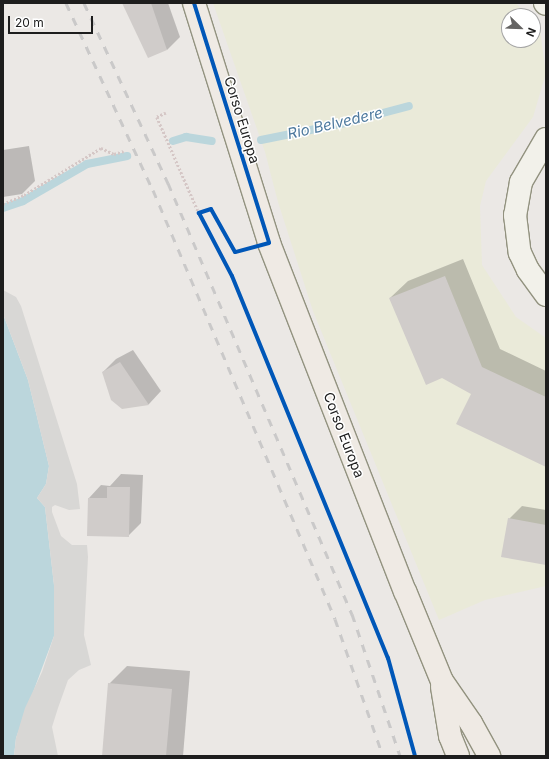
<!DOCTYPE html>
<style>
body{margin:0}
#map{position:relative;width:549px;height:759px;overflow:hidden;background:#ebe8e5;font-family:Inter,sans-serif}
div>[style]{position:absolute}
[style*='--x']{left:calc(var(--x)*1px);top:calc(var(--y)*1px);width:calc(var(--w)*1px);rotate:calc(var(--a)*1deg)}
.farmland>*{inset:0;background:#eaead9}
.water>*{inset:0;background:#bbd6dc}
.pier>*{inset:0;background:#d8d7d5}
.shadow>*{inset:0;background:#0003}
.stream>*{height:8px;margin:-4px;padding:0 4px;transform-origin:4px;border-radius:4px;background:#bbd6dc}
.building>*{inset:0;background:#d0ccca}
.path>*{height:2.5px;margin-top:-1.25px;transform-origin:0;background:repeating-linear-gradient(90deg,#d5c7c6 0 2px,transparent 0 4px)}
.roads{filter:drop-shadow(1px 0 #92927f) drop-shadow(-1px 0 #92927f) drop-shadow(0 1px #92927f) drop-shadow(0 -1px #92927f)}
.secondary>*{height:22px;margin:-11px;padding:0 11px;transform-origin:11px;border-radius:11px;background:#f2f1ea}
.primary>*{height:22px;margin:-11px;padding:0 11px;transform-origin:11px;border-radius:11px;background:#efeae4}
.rail>*{height:3px;margin-top:-1.5px;transform-origin:0;background:repeating-linear-gradient(90deg,#cac9c9 0 8px,transparent 0 16px)}
.cycleway>*{height:4px;margin:-2px;padding:0 2px;transform-origin:2px;border-radius:2px;background:#0057b8}
span{translate:-50% -50%;white-space:nowrap;text-align:center;line-height:1.15;-webkit-text-stroke:3px #fff;paint-order:stroke}
.street-label{font-size:14px;color:#1d1d1d}
.water-label{font-size:15px;color:#4d799e;font-style:italic}
.frame{position:absolute;inset:0;border:4px solid #1d1d1d;pointer-events:none}
.north{position:absolute;left:501px;top:8px;width:40px;height:40px;box-sizing:border-box;background:#fff;border:1px solid #a5a5a5;border-radius:50%;rotate:113deg;font-size:11px;font-weight:700;line-height:16px;text-align:center;color:#1d1d1d}
.north::after{content:'';display:block;margin:auto;width:14px;height:18px;background:#656463;clip-path:polygon(50% 0,100% 100%,50% 72%,0 100%)}
.scale{position:absolute;left:8px;top:16px;width:85px;height:18px;box-sizing:border-box;border:2px solid #1d1d1d;border-top:0;padding-left:5px;font-size:12px;line-height:14px;white-space:nowrap;color:#1d1d1d;-webkit-text-stroke:3px #fff;paint-order:stroke}
</style>
<div id="map">
<div class="farmland">
<i style="clip-path:polygon(213px 3px,516px 3px,528px 16px,509px 16px,509px 40px,533px 40px,533px 22px,540px 31px,546px 73px,533px 117px,486px 181px,480px 206px,482px 265px,516px 317px,546px 338px,546px 586px,485px 600px,439px 620px,313px 311px,278px 202px,265px 152px)"></i>
</div>
<div class="water">
<i style="clip-path:polygon(3px 314px,28px 380px,49px 466px,46px 484px,37px 498px,45px 507px,54px 585px,54px 636px,16px 738px,14px 756px,3px 756px)"></i>
</div>
<div class="pier">
<i style="clip-path:polygon(3px 290px,16px 297px,21px 306px,77px 484px,80px 509px,69px 510px,55px 505px,52px 507px,52px 512px,61px 536px,72px 545px,87px 545px,88px 557px,84px 635px,91px 665px,79px 670px,68px 680px,58px 708px,52px 727px,58px 756px,14px 756px,16px 738px,25px 708px,42px 672px,54px 636px,54px 585px,45px 507px,37px 498px,46px 484px,49px 466px,28px 380px,3px 314px)"></i>
</div>
<div class="shadow">
<i style="clip-path:polygon(129px 3px,168px 3px,180px 37px,167px 50px)"></i>
<i style="clip-path:polygon(29px 146px,35px 181px,22px 194px,3px 197px,3px 150px)"></i>
<i style="clip-path:polygon(463px 259px,500px 349px,546px 371px,546px 466px,472px 393px,390px 298px,408px 281px)"></i>
<i style="clip-path:polygon(133px 350px,161px 391px,149px 404px,122px 408px,103px 372px,116px 359px)"></i>
<i style="clip-path:polygon(121px 474px,143px 475px,141px 523px,128px 536px,89px 498px,101px 485px,110px 486px)"></i>
<i style="clip-path:polygon(522px 506px,546px 510px,546px 564px,509px 519px)"></i>
<i style="clip-path:polygon(127px 666px,190px 671px,183px 756px,103px 756px,109px 684px)"></i>
</div>
<div class="stream">
<i style="--x:261;--y:140;--w:86;--a:-11.4"></i>
<i style="--x:345;--y:123;--w:66;--a:-14.9"></i>
<i style="--x:173;--y:141;--w:14;--a:-17"></i>
<i style="--x:186;--y:137;--w:26;--a:9"></i>
<i style="--x:3;--y:208;--w:21;--a:-19"></i>
<i style="--x:23;--y:201;--w:74;--a:-30"></i>
<i style="--x:87;--y:164;--w:41;--a:-11.3"></i>
</div>
<div class="building">
<i style="clip-path:polygon(122px 3px,151px 3px,167px 50px,148px 58px)"></i>
<i style="clip-path:polygon(445px 276px,482px 367px,546px 397px,546px 467px,456px 424px,471px 394px,442px 378px,426px 385px,389px 298px)"></i>
<i style="clip-path:polygon(120px 362px,149px 405px,122px 409px,111px 400px,102px 372px)"></i>
<i style="clip-path:polygon(107px 487px,130px 487px,129px 537px,87px 536px,88px 498px,107px 498px)"></i>
<i style="clip-path:polygon(508px 518px,546px 525px,546px 565px,501px 557px)"></i>
<i style="clip-path:polygon(108px 683px,172px 689px,166px 756px,102px 756px)"></i>
</div>
<div class="path">
<i style="--x:166;--y:113;--w:10;--a:156"></i>
<i style="--x:157;--y:117;--w:105;--a:66.4"></i>
<i style="--x:3;--y:204;--w:23;--a:-23"></i>
<i style="--x:24;--y:195;--w:90;--a:-31.4"></i>
<i style="--x:101;--y:148;--w:14;--a:25"></i>
<i style="--x:114;--y:154;--w:10;--a:-17"></i>
<i style="--x:211;--y:209;--w:49;--a:60.8"></i>
</div>
<div class="roads">
<div class="secondary">
<i style="--x:545;--y:3;--w:1;--a:45"></i>
<i style="--x:546;--y:139;--w:50;--a:120.2"></i>
<i style="--x:521;--y:182;--w:34;--a:100"></i>
<i style="--x:515;--y:215;--w:38;--a:83"></i>
<i style="--x:520;--y:253;--w:19;--a:65"></i>
<i style="--x:528;--y:270;--w:31;--a:54"></i>
</div>
<div class="primary">
<i style="--x:194;--y:3;--w:251;--a:72.6"></i>
<i style="--x:269;--y:243;--w:374;--a:68.7"></i>
<i style="--x:405;--y:591;--w:97;--a:67.7"></i>
<i style="--x:442;--y:681;--w:51;--a:55.4"></i>
<i style="--x:471;--y:723;--w:38;--a:61"></i>
<i style="--x:442;--y:687;--w:50;--a:80.7"></i>
<i style="--x:450;--y:736;--w:22;--a:68"></i>
</div>
</div>
<div class="rail">
<i style="--x:66;--y:3;--w:206;--a:65.1"></i>
<i style="--x:153;--y:190;--w:466;--a:67"></i>
<i style="--x:335;--y:619;--w:145;--a:70.7"></i>
<i style="--x:84;--y:3;--w:199;--a:65"></i>
<i style="--x:168;--y:183;--w:469;--a:66.9"></i>
<i style="--x:352;--y:614;--w:150;--a:71.3"></i>
</div>
<div class="cycleway">
<i style="--x:194;--y:3;--w:251;--a:72.6"></i>
<i style="--x:269;--y:243;--w:35;--a:165"></i>
<i style="--x:235;--y:252;--w:49;--a:-119.2"></i>
<i style="--x:211;--y:209;--w:13;--a:162"></i>
<i style="--x:199;--y:213;--w:71;--a:62.4"></i>
<i style="--x:232;--y:276;--w:413;--a:67.8"></i>
<i style="--x:388;--y:658;--w:102;--a:74.6"></i>
</div>
<div class="street-label">
<span style="left:242px;top:120px;rotate:73deg">Corso Europa</span>
<span style="left:344px;top:435px;rotate:69deg">Corso Europa</span>
</div>
<div class="water-label">
<span style="left:335px;top:123px;rotate:-13deg">Rio Belvedere</span>
</div>
<div class="frame"></div>
<div class="north">N</div>
<div class="scale">20 m</div>
</div>
